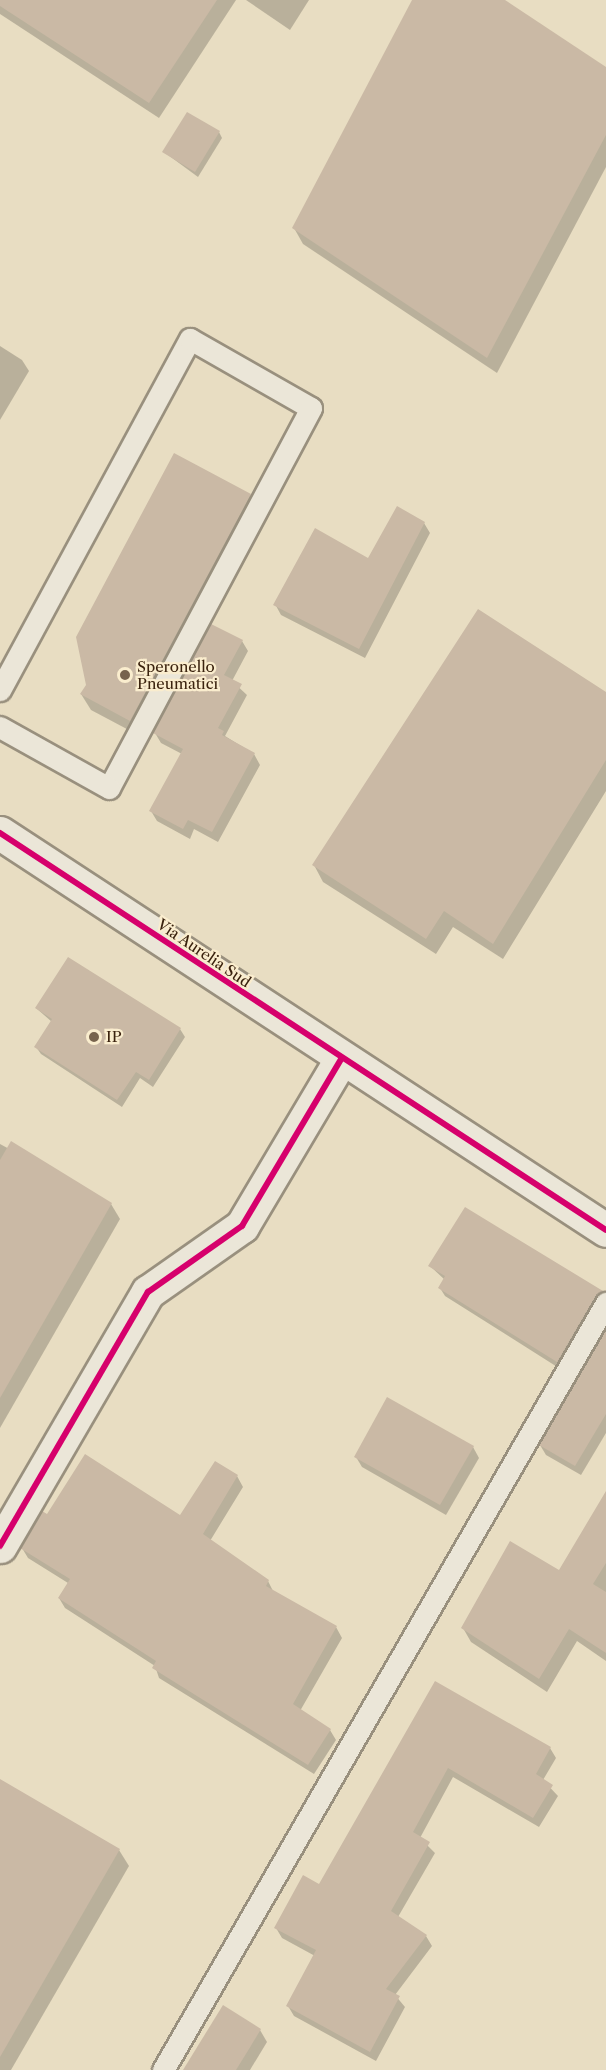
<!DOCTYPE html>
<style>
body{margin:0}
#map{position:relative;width:606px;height:2070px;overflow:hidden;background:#e8ddc2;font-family:"Libre Caslon Text",serif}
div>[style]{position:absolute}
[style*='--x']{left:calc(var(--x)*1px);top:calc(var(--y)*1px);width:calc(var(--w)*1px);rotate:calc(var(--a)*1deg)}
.shadow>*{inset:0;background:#0003}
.building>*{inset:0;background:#cab9a5}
.roads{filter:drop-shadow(2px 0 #99907e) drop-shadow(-2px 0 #99907e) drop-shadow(0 2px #99907e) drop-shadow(0 -2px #99907e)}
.service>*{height:21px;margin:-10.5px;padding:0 10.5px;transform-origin:10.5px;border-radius:10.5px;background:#ebe6d8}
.minor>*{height:33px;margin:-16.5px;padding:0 16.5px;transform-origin:16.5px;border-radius:16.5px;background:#ebe6d8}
.secondary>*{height:33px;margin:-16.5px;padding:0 16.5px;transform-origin:16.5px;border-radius:16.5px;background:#ebe6d8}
.cycleway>*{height:6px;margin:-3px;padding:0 3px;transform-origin:3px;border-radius:3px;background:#d6006c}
.dots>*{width:16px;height:16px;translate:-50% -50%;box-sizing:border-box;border:3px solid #faedce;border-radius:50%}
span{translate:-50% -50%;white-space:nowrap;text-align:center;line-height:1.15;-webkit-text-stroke:4.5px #faedce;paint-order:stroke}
.poi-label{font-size:15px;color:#3a220e}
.left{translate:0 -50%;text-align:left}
.street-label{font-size:15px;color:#3a220e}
</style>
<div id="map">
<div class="shadow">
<i style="clip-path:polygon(0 0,236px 0,159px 118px,0 14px)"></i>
<i style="clip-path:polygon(246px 0,309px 0,290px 30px)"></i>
<i style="clip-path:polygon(414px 0,503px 0,606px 69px,606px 167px,497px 373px,303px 244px,294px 228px)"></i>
<i style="clip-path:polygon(219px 132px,222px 138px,198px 177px,164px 152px)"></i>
<i style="clip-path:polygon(0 346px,22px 360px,29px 371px,0 420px)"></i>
<i style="clip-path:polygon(250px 495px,259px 511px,140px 736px,91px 710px,81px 694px)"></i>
<i style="clip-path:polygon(424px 523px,430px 533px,365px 658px,281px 615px,275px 604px,369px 560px)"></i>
<i style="clip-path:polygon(242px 641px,248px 651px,232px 681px,247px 695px,225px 736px,254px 754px,260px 765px,218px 842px,194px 829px,190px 839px,157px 821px,151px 811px,182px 754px,161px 743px,155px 733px)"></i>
<i style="clip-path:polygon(606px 694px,606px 791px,503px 959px,453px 927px,436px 954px,323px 882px,314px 865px)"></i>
<i style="clip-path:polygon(36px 1008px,180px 1029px,185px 1037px,153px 1087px,140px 1078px,122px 1107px,41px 1054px,36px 1047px,52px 1022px)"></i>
<i style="clip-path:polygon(0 1144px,111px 1204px,120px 1219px,0 1428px)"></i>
<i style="clip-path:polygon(430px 1266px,595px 1288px,600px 1297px,562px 1370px,445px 1296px,440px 1288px,445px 1280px)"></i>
<i style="clip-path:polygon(606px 1331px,606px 1433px,581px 1475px,546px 1455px,540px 1445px)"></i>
<i style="clip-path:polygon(473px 1447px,479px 1458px,446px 1515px,362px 1467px,356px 1457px)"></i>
<i style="clip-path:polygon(237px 1476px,243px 1487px,210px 1541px,268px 1581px,274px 1593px,336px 1627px,342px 1638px,300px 1711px,330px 1730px,336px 1740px,314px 1774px,159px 1678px,155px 1666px,65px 1608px,59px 1598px,68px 1583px,28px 1558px,22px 1548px,48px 1516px,180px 1517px)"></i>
<i style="clip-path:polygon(606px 1554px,606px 1661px,577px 1641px,547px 1692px,471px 1642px,463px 1628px,560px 1572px)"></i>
<i style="clip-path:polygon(435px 1683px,550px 1748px,556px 1758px,543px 1780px,558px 1796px,539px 1827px,453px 1777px,420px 1838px,435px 1853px,398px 1917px,426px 1936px,432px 1946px,395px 1995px,405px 2007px,376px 2061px,294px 2016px,288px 2006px,315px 1956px,282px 1938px,276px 1928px,320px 1886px)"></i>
<i style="clip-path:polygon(0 1781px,119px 1850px,129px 1866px,11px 2070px,0 2070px)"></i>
<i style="clip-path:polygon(260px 2030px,267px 2042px,250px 2070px,188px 2070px)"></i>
</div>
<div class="building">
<i style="clip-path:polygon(0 0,217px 0,149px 103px,0 6px)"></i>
<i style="clip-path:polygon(412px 0,505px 0,606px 67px,606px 135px,487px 358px,292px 228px)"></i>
<i style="clip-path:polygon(187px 112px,220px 131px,195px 172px,162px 152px)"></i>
<i style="clip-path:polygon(174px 453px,251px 494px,130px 721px,80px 694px,86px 685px,76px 637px)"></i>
<i style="clip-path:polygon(397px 506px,425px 522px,359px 649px,273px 605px,315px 528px,368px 558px)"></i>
<i style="clip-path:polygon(478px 609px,606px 692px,606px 760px,493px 944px,444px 911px,426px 939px,312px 865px)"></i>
<i style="clip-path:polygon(211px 624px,243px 640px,224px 675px,242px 684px,218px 728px,224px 731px,222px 735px,255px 753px,212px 832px,188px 820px,183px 829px,149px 811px,183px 749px,153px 733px)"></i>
<i style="clip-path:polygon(68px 957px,181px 1028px,149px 1080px,136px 1072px,117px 1100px,34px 1047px,52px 1019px,35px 1008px)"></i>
<i style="clip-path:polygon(11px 1141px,112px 1203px,0 1398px,0 1160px)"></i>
<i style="clip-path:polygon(465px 1207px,603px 1291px,595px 1297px,557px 1362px,438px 1288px,445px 1276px,428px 1266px)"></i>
<i style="clip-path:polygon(606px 1328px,606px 1414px,575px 1466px,539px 1445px)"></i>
<i style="clip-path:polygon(387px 1397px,474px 1446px,440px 1505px,354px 1457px)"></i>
<i style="clip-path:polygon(85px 1454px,180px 1515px,215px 1461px,238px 1475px,203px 1534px,269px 1580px,266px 1586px,337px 1626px,293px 1704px,331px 1729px,308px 1765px,152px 1668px,156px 1661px,58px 1598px,70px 1579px,20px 1548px,42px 1511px,47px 1514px)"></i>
<i style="clip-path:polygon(606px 1491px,606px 1563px,593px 1584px,606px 1592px,606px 1653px,569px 1629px,539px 1679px,461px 1628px,510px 1541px,559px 1570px)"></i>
<i style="clip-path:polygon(435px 1681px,551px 1747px,536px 1774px,553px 1785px,533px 1818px,448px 1768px,413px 1832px,430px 1842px,391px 1911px,427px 1935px,386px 1989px,400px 1996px,370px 2052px,286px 2006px,316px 1950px,274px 1928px,303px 1875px,319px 1884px)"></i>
<i style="clip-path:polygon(0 1779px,120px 1849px,0 2057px)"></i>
<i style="clip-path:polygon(223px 2005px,261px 2029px,249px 2049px,236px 2070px,183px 2070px)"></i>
</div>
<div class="roads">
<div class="service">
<i style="--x:0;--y:690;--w:399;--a:-61.6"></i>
<i style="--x:190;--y:339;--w:139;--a:29.7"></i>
<i style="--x:311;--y:408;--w:430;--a:118"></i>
<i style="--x:109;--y:788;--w:125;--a:-150.8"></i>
<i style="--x:163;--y:2070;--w:886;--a:-59.99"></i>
</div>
<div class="minor">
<i style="--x:0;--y:1546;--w:294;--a:-59.8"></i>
<i style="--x:148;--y:1292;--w:115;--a:-35.1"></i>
<i style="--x:242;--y:1226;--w:194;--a:-59.3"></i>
</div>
<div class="secondary">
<i style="--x:0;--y:833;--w:724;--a:33.23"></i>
</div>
</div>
<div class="cycleway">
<i style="--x:0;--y:833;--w:724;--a:33.23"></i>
<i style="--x:0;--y:1546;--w:294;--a:-59.8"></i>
<i style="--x:148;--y:1292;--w:115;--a:-35.1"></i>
<i style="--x:242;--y:1226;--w:194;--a:-59.3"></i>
</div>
<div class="dots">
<i style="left:125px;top:675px;background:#77634d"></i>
<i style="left:94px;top:1037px;background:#77634d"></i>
</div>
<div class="poi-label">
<span class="left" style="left:137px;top:675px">Speronello<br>Pneumatici</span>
<span class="left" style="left:106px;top:1037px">IP</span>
</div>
<div class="street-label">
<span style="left:204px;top:953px;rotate:34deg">Via Aurelia Sud</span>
</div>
</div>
